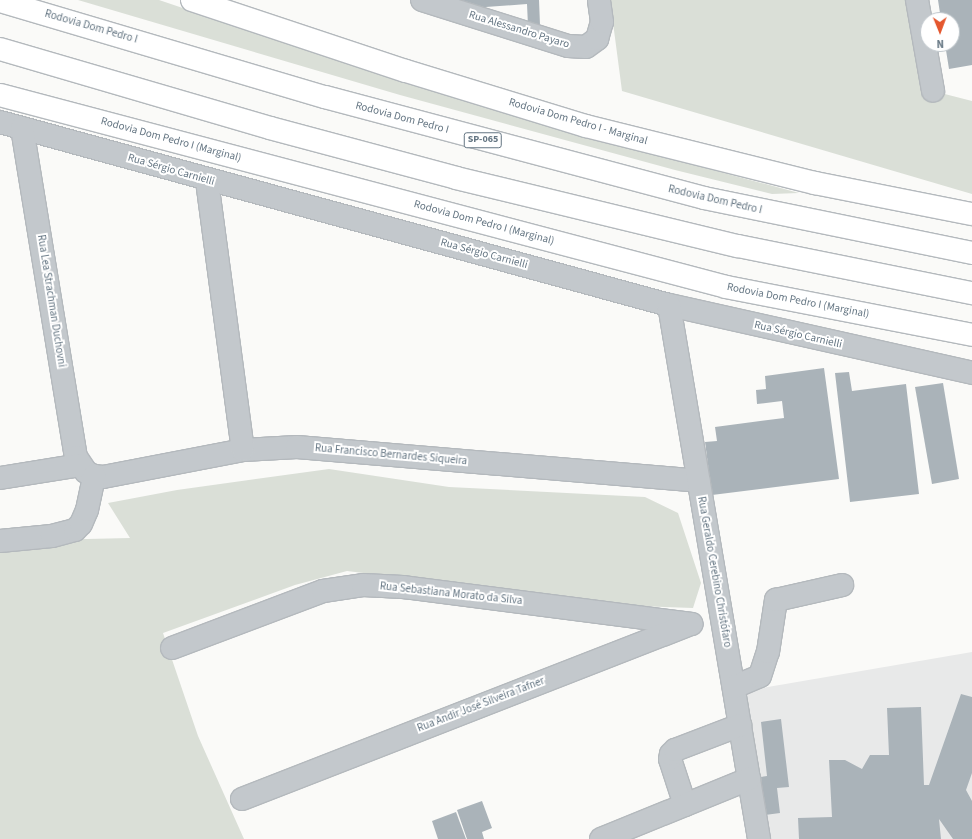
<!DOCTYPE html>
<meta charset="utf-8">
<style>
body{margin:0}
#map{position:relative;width:972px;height:839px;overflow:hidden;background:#fafaf8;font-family:"Source Sans 3",sans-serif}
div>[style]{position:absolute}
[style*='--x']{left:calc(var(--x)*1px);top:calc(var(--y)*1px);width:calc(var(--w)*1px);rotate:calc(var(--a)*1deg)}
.built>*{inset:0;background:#e8e9e9}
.green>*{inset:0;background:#dadfd7}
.building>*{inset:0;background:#aab3b9}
.roads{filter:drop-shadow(1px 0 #b4b9bd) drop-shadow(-1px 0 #b4b9bd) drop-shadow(0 1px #b4b9bd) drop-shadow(0 -1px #b4b9bd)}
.minor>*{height:22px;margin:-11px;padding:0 11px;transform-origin:11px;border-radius:11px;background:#c3c8cc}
.highway>*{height:22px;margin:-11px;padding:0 11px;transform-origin:11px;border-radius:11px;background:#fff}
span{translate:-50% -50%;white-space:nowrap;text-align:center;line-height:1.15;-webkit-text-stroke:4px #fff;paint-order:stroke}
.shield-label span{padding:1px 3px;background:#fff;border:1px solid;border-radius:3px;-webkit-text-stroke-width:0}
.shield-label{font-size:10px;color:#657683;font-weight:700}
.street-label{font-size:11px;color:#657683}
.north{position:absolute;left:920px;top:12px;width:40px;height:40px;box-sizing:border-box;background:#fff;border:1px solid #c1c8cd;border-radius:50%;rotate:179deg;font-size:11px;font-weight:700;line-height:16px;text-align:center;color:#657683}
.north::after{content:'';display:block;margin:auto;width:14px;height:18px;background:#e4572e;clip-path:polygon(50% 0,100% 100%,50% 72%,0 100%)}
</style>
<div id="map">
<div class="built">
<i style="clip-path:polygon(972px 652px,972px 839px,769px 839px,744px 691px)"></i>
</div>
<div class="green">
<i style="clip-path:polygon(78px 0,159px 0,398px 81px,601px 140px,799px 193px,772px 194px,675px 170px,400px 95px)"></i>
<i style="clip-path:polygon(610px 0,917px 0,933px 91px,972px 101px,972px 194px,622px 91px)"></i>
<i style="clip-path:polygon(329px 469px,449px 487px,645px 497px,678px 513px,701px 583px,693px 608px,636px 606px,347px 571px,295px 585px,163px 633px,198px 736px,244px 839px,0 839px,0 541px,130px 538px,108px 503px,177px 490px)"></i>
</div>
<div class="building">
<i style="clip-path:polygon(457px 0,539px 0,540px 25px,528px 26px,527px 4px,458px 9px)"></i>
<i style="clip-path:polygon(938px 0,972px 0,972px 65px,949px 69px,945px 44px,952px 44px,952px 20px,941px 20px)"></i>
<i style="clip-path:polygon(824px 368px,839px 479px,712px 495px,705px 442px,717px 441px,715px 427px,784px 418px,782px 401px,757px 404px,756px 390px,766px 389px,765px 376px)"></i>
<i style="clip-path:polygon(849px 372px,852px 391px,906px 384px,919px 494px,850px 502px,835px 373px)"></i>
<i style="clip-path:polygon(943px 383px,959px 479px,932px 484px,915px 387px)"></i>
<i style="clip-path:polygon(961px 694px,972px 697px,972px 773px,966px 790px,972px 801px,972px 839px,953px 839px,939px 819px,941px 839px,799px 839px,798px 818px,832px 817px,829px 760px,845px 760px,862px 769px,870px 755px,889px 755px,887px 708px,921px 707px,924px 785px,929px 785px)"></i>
<i style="clip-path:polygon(781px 719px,789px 787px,777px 788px,780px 813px,765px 815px,761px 777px,767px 776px,761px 722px)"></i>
<i style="clip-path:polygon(482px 801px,492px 828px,482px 832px,484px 839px,467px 839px,457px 810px)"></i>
<i style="clip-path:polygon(456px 812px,466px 839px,438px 839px,432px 821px)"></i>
</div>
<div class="roads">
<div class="minor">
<i style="--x:422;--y:0;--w:153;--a:17.5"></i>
<i style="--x:568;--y:46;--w:18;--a:3"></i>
<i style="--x:586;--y:47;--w:14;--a:-36"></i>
<i style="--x:597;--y:39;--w:18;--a:-74"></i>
<i style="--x:602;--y:22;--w:22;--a:-98"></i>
<i style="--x:917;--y:0;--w:92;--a:80"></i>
<i style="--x:0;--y:122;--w:694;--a:15.3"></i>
<i style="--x:669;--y:305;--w:311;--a:12.6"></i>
<i style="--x:22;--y:128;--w:333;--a:80.7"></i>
<i style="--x:76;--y:457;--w:18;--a:56"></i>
<i style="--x:86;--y:472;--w:9;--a:27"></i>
<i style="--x:94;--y:476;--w:9;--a:6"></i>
<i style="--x:103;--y:477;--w:143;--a:-10.9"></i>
<i style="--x:243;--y:450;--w:54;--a:-3.2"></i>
<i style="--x:297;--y:447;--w:403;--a:4.8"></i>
<i style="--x:207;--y:181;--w:271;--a:82.4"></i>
<i style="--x:669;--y:305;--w:542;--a:80.43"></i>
<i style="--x:0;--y:478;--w:81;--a:-9.2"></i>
<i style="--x:0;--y:541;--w:52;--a:-5.5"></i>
<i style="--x:52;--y:536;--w:24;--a:-15"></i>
<i style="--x:75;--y:530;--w:8;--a:-45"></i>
<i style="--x:81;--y:524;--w:15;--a:-67"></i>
<i style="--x:87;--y:510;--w:35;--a:-78"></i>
<i style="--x:172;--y:648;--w:161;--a:-20.7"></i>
<i style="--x:323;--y:591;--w:40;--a:-8.5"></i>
<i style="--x:363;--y:585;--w:40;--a:2.9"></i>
<i style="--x:403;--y:587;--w:291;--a:7.3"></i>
<i style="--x:734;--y:687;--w:28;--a:-23"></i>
<i style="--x:760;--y:676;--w:25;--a:-72"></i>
<i style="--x:768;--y:652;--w:53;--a:-81.3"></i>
<i style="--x:776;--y:600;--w:68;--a:-12.8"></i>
<i style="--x:242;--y:799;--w:481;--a:-21.3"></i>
<i style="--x:685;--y:805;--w:48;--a:-108.1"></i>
<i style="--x:670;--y:759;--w:5;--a:-79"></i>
<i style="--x:671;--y:754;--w:6;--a:-45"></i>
<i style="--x:675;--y:750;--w:70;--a:-21"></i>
<i style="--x:601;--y:839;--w:160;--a:-22.1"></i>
</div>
<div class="highway">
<i style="--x:192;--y:0;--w:225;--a:18.4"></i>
<i style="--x:406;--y:71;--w:188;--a:17"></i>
<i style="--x:586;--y:126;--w:236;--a:14"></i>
<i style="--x:815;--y:183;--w:160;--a:11.2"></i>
<i style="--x:0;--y:1;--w:339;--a:16.5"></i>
<i style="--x:325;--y:97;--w:392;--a:14.9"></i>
<i style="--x:704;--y:198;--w:274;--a:11.6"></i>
<i style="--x:0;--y:49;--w:281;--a:16.3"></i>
<i style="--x:270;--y:128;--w:193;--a:15"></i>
<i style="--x:456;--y:178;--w:290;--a:13.6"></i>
<i style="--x:738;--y:246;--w:239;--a:11.4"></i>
<i style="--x:0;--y:95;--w:751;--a:14.81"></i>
<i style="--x:726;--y:287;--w:251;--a:11"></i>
</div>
</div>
<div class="shield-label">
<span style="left:483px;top:140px">SP-065</span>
</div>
<div class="street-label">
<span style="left:91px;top:27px;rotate:16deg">Rodovia Dom Pedro I</span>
<span style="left:519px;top:30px;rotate:17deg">Rua Alessandro Payaro</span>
<span style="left:402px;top:118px;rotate:15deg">Rodovia Dom Pedro I</span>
<span style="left:578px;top:122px;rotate:16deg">Rodovia Dom Pedro I - Marginal</span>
<span style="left:171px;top:140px;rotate:15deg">Rodovia Dom Pedro I (Marginal)</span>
<span style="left:171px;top:170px;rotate:16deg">Rua Sérgio Carnielli</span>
<span style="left:715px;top:200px;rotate:13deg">Rodovia Dom Pedro I</span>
<span style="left:484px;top:223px;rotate:15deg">Rodovia Dom Pedro I (Marginal)</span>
<span style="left:484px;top:254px;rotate:15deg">Rua Sérgio Carnielli</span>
<span style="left:51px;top:301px;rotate:81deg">Rua Lea Strachman Duchovni</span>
<span style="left:798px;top:301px;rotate:11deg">Rodovia Dom Pedro I (Marginal)</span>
<span style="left:798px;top:335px;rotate:13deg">Rua Sérgio Carnielli</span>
<span style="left:391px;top:455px;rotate:5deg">Rua Francisco Bernardes Siqueira</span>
<span style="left:714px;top:572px;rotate:80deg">Rua Geraldo Cerebino Christófaro</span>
<span style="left:451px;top:594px;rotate:6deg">Rua Sebastiana Morato da Silva</span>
<span style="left:481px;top:705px;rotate:-21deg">Rua Andir José Silveira Tafner</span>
</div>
<div class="north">N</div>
</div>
